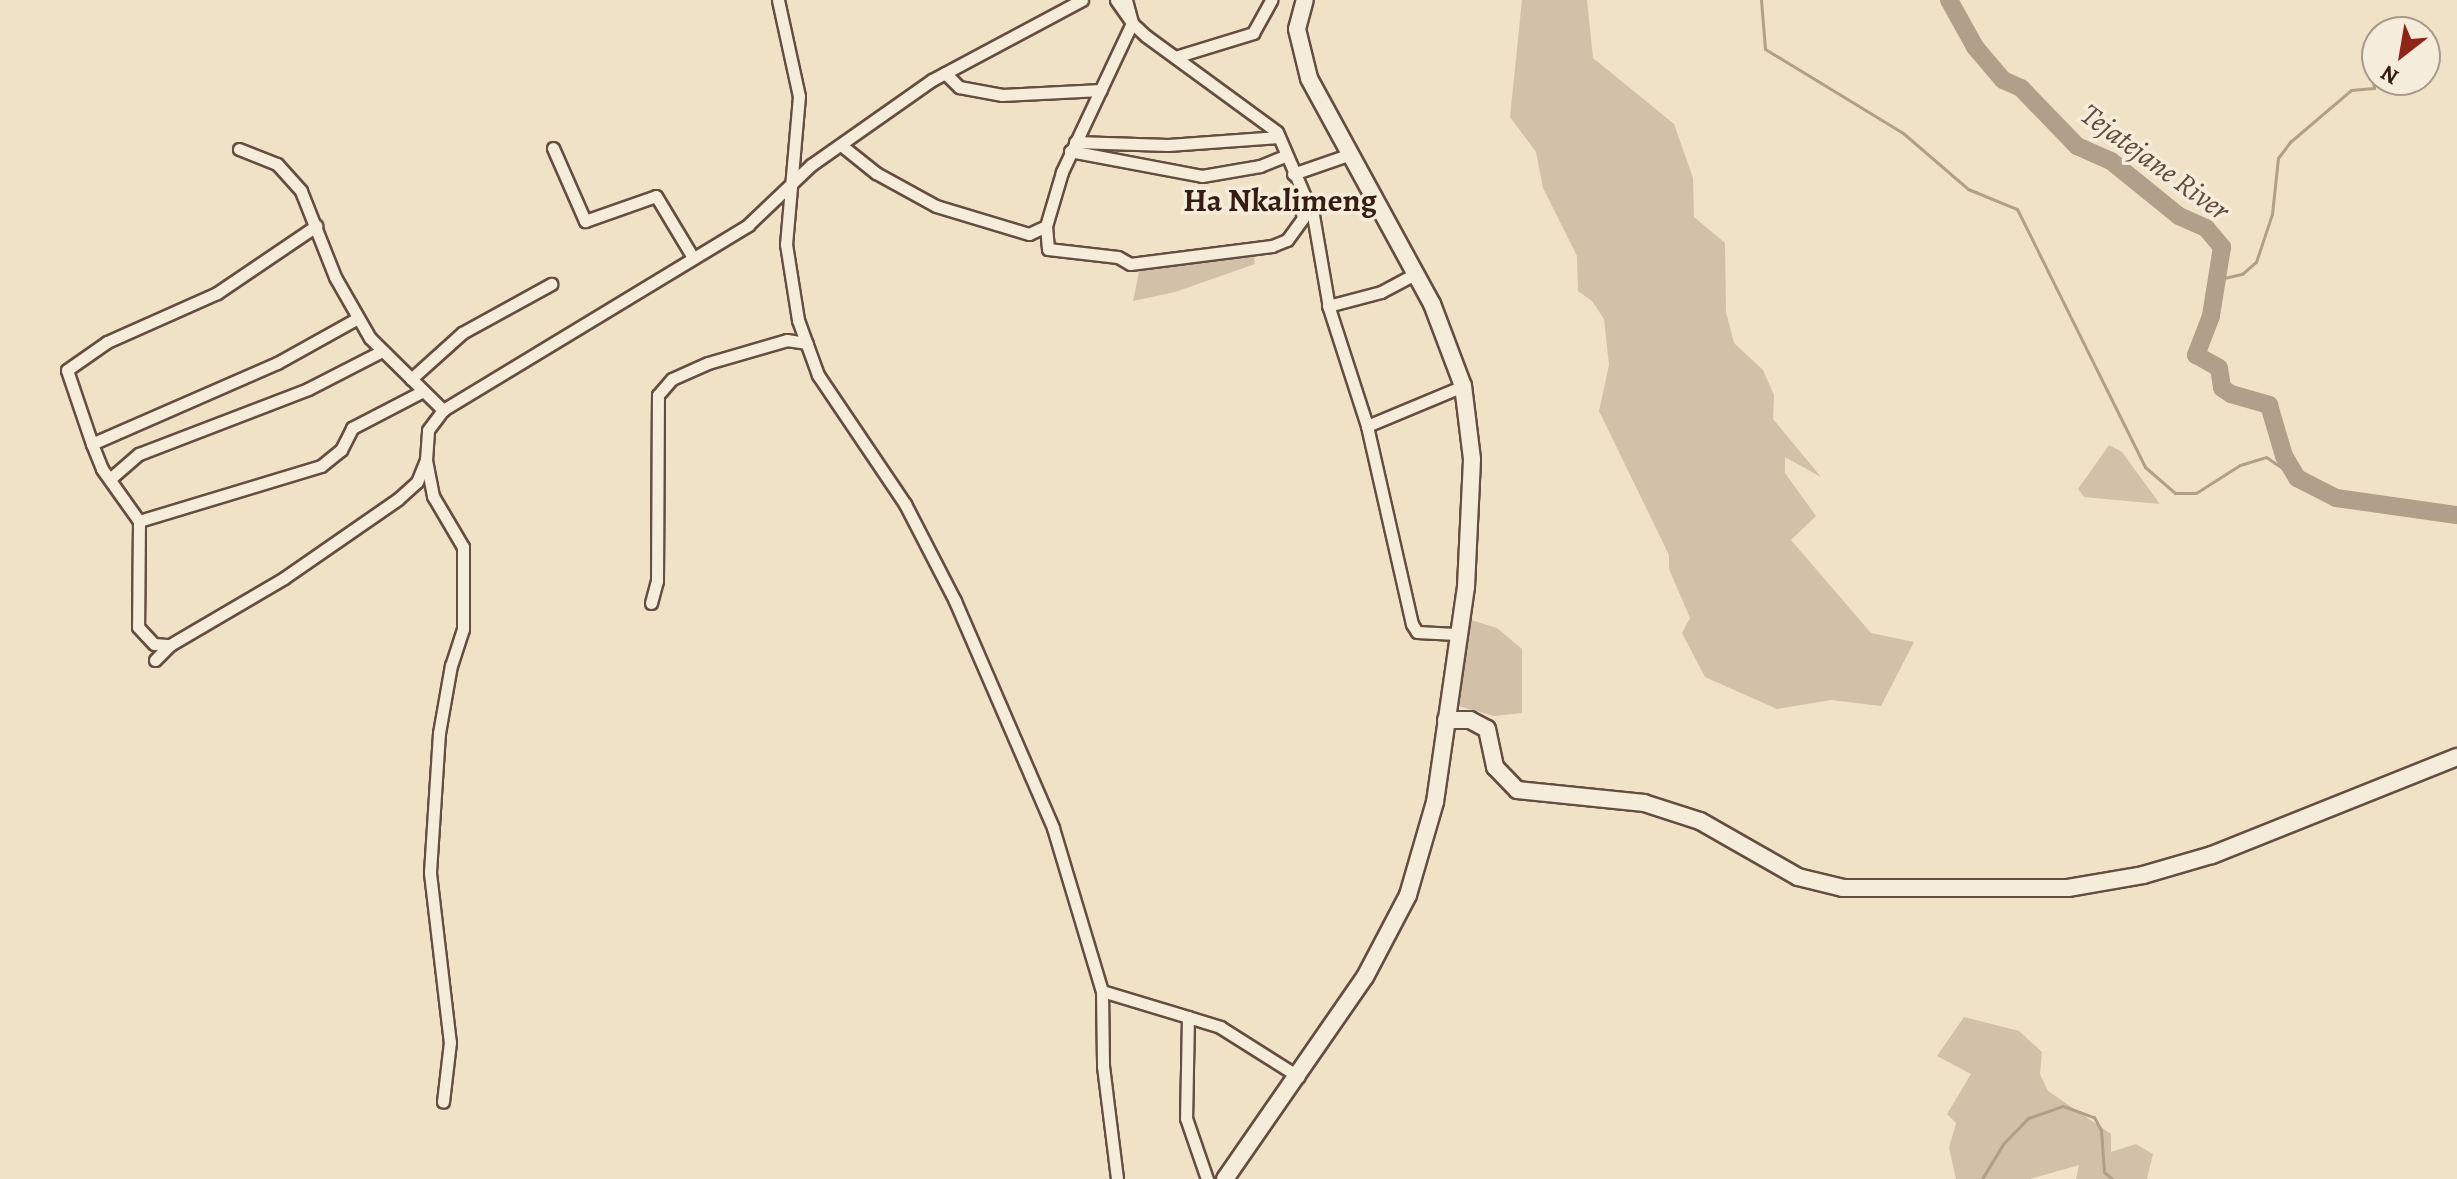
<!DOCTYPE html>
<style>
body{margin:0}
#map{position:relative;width:2457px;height:1179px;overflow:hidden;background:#f0e2c6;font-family:Alegreya,serif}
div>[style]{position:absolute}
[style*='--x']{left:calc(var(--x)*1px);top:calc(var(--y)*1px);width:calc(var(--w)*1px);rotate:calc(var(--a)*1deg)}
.green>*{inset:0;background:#d0c1a8}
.stream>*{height:3px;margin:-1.5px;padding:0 1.5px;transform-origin:1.5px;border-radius:1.5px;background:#b09f89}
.river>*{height:18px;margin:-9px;padding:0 9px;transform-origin:9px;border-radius:9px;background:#b09f89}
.roads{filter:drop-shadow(2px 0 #634e40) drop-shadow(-2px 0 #634e40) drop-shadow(0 2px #634e40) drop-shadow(0 -2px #634e40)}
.street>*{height:11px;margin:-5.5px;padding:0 5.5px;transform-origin:5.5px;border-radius:5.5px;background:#f5ecda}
.secondary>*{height:16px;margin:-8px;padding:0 8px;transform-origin:8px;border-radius:8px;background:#f5ecda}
span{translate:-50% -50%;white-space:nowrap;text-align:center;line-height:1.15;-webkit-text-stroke:7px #f5ecda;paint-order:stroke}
.water-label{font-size:30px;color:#5f4a3d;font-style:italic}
.quarter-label{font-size:32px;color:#341d14;font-weight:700}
.north{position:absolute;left:2361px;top:16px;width:80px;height:80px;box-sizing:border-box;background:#f5ecda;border:2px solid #a8998b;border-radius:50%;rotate:211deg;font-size:22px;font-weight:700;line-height:32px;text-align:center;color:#341d14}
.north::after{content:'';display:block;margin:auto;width:28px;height:36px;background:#8f2418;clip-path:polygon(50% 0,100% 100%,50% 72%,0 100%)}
</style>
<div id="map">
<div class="green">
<i style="clip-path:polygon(1522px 0,1587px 0,1593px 58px,1674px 124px,1693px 178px,1694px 217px,1725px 243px,1726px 312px,1734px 343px,1763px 370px,1774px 395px,1773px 419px,1821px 477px,1785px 457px,1785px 473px,1816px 516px,1791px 540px,1871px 633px,1914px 642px,1881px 706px,1831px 700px,1777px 709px,1705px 677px,1682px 633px,1690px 618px,1669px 569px,1669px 555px,1599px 411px,1609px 365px,1604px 319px,1592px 301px,1578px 291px,1577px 256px,1543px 188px,1536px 152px,1510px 117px)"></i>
<i style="clip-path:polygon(1253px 251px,1255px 264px,1175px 292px,1133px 301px,1140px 267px)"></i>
<i style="clip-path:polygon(2109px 445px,2122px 452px,2160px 504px,2084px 497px,2078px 489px)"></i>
<i style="clip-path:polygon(1471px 620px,1497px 628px,1522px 649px,1522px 713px,1494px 716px,1458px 706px)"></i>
<i style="clip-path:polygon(1964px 1017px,2019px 1031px,2042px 1052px,2040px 1074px,2048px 1091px,2111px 1134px,2111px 1152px,2136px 1144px,2153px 1154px,2147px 1179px,2076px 1179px,2079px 1165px,2030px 1179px,1956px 1179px,1949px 1148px,1956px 1123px,1947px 1114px,1971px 1074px,1937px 1056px)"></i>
</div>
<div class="stream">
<i style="--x:1761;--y:0;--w:49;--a:85.3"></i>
<i style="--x:1765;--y:49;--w:162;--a:31.3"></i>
<i style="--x:1903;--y:133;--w:86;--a:40.7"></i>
<i style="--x:1968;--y:189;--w:53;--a:22.2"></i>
<i style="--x:2017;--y:209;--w:288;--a:63.6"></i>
<i style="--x:2145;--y:467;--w:40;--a:41"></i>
<i style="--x:2175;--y:493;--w:21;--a:0"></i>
<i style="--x:2196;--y:493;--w:52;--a:-32.5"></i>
<i style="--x:2240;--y:465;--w:27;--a:-17"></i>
<i style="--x:2266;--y:457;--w:37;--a:34"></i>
<i style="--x:2220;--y:279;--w:23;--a:-13"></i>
<i style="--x:2242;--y:274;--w:18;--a:-41"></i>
<i style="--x:2256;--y:262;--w:51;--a:-71.6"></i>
<i style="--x:2272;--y:214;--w:56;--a:-83.9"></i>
<i style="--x:2278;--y:158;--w:20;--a:-53"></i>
<i style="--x:2290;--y:142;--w:80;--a:-40.4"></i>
<i style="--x:2351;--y:90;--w:23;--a:-5"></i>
<i style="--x:2374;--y:88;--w:15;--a:-101"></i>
<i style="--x:1982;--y:1179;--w:41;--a:-59"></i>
<i style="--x:2003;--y:1144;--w:36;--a:-46"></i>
<i style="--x:2028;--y:1118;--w:37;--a:-19"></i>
<i style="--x:2063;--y:1106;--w:33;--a:20"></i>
<i style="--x:2094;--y:1117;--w:15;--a:62"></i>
<i style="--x:2101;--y:1130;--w:42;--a:85.9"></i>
<i style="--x:2104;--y:1172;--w:11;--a:41"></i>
</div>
<div class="river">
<i style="--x:1949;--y:0;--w:54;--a:61"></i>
<i style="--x:1975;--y:47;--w:43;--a:49.7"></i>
<i style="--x:2003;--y:80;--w:20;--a:24"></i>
<i style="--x:2021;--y:88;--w:81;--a:46"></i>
<i style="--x:2077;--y:146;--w:37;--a:24"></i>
<i style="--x:2111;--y:161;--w:87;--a:39"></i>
<i style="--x:2179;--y:216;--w:30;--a:24"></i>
<i style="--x:2206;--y:228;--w:25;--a:50"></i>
<i style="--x:2222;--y:247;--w:70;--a:99.1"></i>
<i style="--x:2211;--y:316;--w:42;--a:111"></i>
<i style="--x:2196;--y:355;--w:26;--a:29"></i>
<i style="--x:2219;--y:368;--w:20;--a:81"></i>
<i style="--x:2222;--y:388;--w:11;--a:34"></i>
<i style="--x:2231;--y:394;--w:40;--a:16"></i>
<i style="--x:2269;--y:405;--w:53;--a:73.6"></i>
<i style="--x:2284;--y:456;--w:26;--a:59"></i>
<i style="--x:2297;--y:478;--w:44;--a:27.1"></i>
<i style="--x:2336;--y:498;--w:122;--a:8"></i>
</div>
<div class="roads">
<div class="street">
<i style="--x:778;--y:0;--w:98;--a:77.7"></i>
<i style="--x:799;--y:96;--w:149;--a:95"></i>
<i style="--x:786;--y:244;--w:77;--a:81"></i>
<i style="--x:798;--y:320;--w:59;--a:70"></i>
<i style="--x:818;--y:375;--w:156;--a:56"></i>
<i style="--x:905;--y:504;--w:109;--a:62.7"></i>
<i style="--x:955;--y:601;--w:247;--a:66.6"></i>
<i style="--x:1053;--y:828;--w:170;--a:73.3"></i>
<i style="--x:1102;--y:991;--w:75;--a:89.2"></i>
<i style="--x:1103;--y:1066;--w:114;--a:82.9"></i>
<i style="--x:1116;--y:0;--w:28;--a:55"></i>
<i style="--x:1132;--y:23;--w:165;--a:115.2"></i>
<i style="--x:1062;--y:172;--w:56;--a:106.5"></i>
<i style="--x:1046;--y:226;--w:23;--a:85"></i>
<i style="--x:1048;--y:249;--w:70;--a:6.5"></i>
<i style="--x:1118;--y:257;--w:14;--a:30"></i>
<i style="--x:1130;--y:264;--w:143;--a:-7.2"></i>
<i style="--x:1272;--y:246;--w:16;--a:-22"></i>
<i style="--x:1287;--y:240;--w:27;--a:-54"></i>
<i style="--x:1303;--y:218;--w:25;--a:-102"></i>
<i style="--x:1126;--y:0;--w:24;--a:75"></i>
<i style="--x:1132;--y:23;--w:19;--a:43"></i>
<i style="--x:1146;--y:36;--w:162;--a:36.2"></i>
<i style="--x:1277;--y:132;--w:90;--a:66.6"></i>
<i style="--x:1313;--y:215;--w:94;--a:80.2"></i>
<i style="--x:1329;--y:308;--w:124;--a:72.1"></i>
<i style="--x:1367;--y:426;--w:104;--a:-22.6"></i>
<i style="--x:1175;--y:57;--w:82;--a:-17.1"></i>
<i style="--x:1253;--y:33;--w:38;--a:-61"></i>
<i style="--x:945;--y:73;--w:20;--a:45"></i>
<i style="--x:959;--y:87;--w:44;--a:10.5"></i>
<i style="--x:1002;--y:95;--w:99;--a:-2.9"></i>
<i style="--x:1075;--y:142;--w:93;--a:1.8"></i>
<i style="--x:1168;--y:145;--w:111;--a:-4.1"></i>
<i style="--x:841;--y:145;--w:45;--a:38.7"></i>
<i style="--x:876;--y:173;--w:68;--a:28.8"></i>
<i style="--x:936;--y:206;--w:97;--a:16.8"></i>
<i style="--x:1029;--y:234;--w:19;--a:-25"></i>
<i style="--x:553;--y:148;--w:80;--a:66.3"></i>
<i style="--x:585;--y:221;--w:75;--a:-19.4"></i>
<i style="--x:656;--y:196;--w:70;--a:59"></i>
<i style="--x:239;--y:149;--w:41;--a:21.5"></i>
<i style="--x:277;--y:164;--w:36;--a:48"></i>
<i style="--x:301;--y:191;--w:92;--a:68.4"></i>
<i style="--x:335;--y:277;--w:70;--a:60.2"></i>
<i style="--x:370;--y:338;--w:103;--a:44.6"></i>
<i style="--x:1070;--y:151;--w:134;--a:10.7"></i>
<i style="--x:1202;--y:176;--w:59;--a:-9.8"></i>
<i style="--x:1260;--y:166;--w:27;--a:-22"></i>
<i style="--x:1293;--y:174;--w:58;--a:-19.1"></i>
<i style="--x:1328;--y:306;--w:55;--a:-14.8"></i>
<i style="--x:1381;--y:292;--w:38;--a:-28"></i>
<i style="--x:358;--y:318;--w:93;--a:150.9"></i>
<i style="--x:277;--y:363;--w:202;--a:156.4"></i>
<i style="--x:92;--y:444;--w:27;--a:68"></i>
<i style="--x:102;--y:469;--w:64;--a:54.6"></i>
<i style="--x:139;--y:521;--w:190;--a:-16.8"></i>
<i style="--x:321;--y:466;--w:26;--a:-39"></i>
<i style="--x:341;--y:450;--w:25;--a:-63"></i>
<i style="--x:352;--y:428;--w:80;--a:-27.5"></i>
<i style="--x:411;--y:379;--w:69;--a:-42"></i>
<i style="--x:462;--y:333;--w:102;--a:-28.8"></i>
<i style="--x:1367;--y:426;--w:203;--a:77.2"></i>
<i style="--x:1412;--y:624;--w:9;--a:58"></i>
<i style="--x:1417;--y:632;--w:39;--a:3"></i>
<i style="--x:92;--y:444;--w:78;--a:-108.7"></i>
<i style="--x:67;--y:370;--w:49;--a:-35"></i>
<i style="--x:107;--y:342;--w:120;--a:-24"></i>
<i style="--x:217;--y:293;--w:120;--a:-34.1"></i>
<i style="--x:426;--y:460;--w:37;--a:79"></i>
<i style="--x:433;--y:496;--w:59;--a:59.5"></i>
<i style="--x:463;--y:547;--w:82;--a:90"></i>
<i style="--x:463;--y:629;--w:38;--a:108"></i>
<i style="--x:451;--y:665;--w:69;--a:100"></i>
<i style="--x:439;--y:733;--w:140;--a:93.7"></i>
<i style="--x:430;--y:873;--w:170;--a:83.3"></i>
<i style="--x:450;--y:1042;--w:60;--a:96.7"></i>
<i style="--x:111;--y:478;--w:37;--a:-41"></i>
<i style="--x:139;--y:454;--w:181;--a:-21"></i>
<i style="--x:308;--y:389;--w:83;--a:-27.2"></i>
<i style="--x:139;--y:521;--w:106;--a:90.5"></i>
<i style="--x:138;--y:627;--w:23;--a:47"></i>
<i style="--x:154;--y:644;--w:16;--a:4"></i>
<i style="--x:651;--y:603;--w:23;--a:-75"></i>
<i style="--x:657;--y:581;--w:186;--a:-89.7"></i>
<i style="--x:658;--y:395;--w:21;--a:-49"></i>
<i style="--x:672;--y:379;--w:39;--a:-24"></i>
<i style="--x:708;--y:363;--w:82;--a:-16.2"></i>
<i style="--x:787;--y:340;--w:20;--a:9"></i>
<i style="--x:155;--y:660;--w:21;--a:-45"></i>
<i style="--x:170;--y:645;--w:132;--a:-30.4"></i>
<i style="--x:284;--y:578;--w:139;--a:-34.7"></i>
<i style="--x:398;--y:499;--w:25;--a:-42"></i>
<i style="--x:417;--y:482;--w:24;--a:-68"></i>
<i style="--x:426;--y:460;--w:30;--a:-86"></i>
<i style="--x:428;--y:430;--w:25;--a:-53"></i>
<i style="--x:443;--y:410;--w:357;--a:-31.2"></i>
<i style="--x:748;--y:225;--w:87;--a:-43.6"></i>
<i style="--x:811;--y:165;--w:148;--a:-35.1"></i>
<i style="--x:932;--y:80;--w:170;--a:-28.1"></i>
<i style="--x:1102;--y:991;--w:90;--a:16.8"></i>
<i style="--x:1188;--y:1017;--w:101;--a:91.1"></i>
<i style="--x:1186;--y:1118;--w:65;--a:71"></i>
<i style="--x:1188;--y:1017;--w:34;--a:17"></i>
<i style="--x:1220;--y:1027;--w:93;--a:32.3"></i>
</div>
<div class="secondary">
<i style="--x:1446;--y:720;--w:24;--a:0"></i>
<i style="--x:1470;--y:720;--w:19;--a:28"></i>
<i style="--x:1487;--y:729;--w:39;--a:78"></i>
<i style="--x:1495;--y:767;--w:32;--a:46"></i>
<i style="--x:1517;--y:790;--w:128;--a:5.8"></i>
<i style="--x:1644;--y:803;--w:59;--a:17.8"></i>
<i style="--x:1700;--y:821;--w:113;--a:29.7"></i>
<i style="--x:1798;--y:877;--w:46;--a:13.7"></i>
<i style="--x:1843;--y:888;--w:225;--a:0"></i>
<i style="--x:2068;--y:888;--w:76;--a:-9.8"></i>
<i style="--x:2143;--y:875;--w:72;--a:-16.2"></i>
<i style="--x:2212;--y:855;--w:264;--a:-21.8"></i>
<i style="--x:1225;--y:1179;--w:246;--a:-55.3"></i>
<i style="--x:1365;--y:977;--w:93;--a:-62.3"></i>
<i style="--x:1408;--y:895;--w:97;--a:-73.8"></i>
<i style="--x:1435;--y:802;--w:217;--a:-81.8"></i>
<i style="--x:1466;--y:587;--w:128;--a:-87.3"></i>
<i style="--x:1472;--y:459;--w:74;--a:-97"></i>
<i style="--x:1463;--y:386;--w:88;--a:-110.7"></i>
<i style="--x:1432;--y:304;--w:257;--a:-118.6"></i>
<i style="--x:1309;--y:78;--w:50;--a:-103.8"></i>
<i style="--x:1297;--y:29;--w:30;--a:-75"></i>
</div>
</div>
<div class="water-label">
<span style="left:2155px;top:162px;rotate:36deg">Tejatejane River</span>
</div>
<div class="quarter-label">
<span style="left:1280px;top:200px">Ha Nkalimeng</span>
</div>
<div class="north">N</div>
</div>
